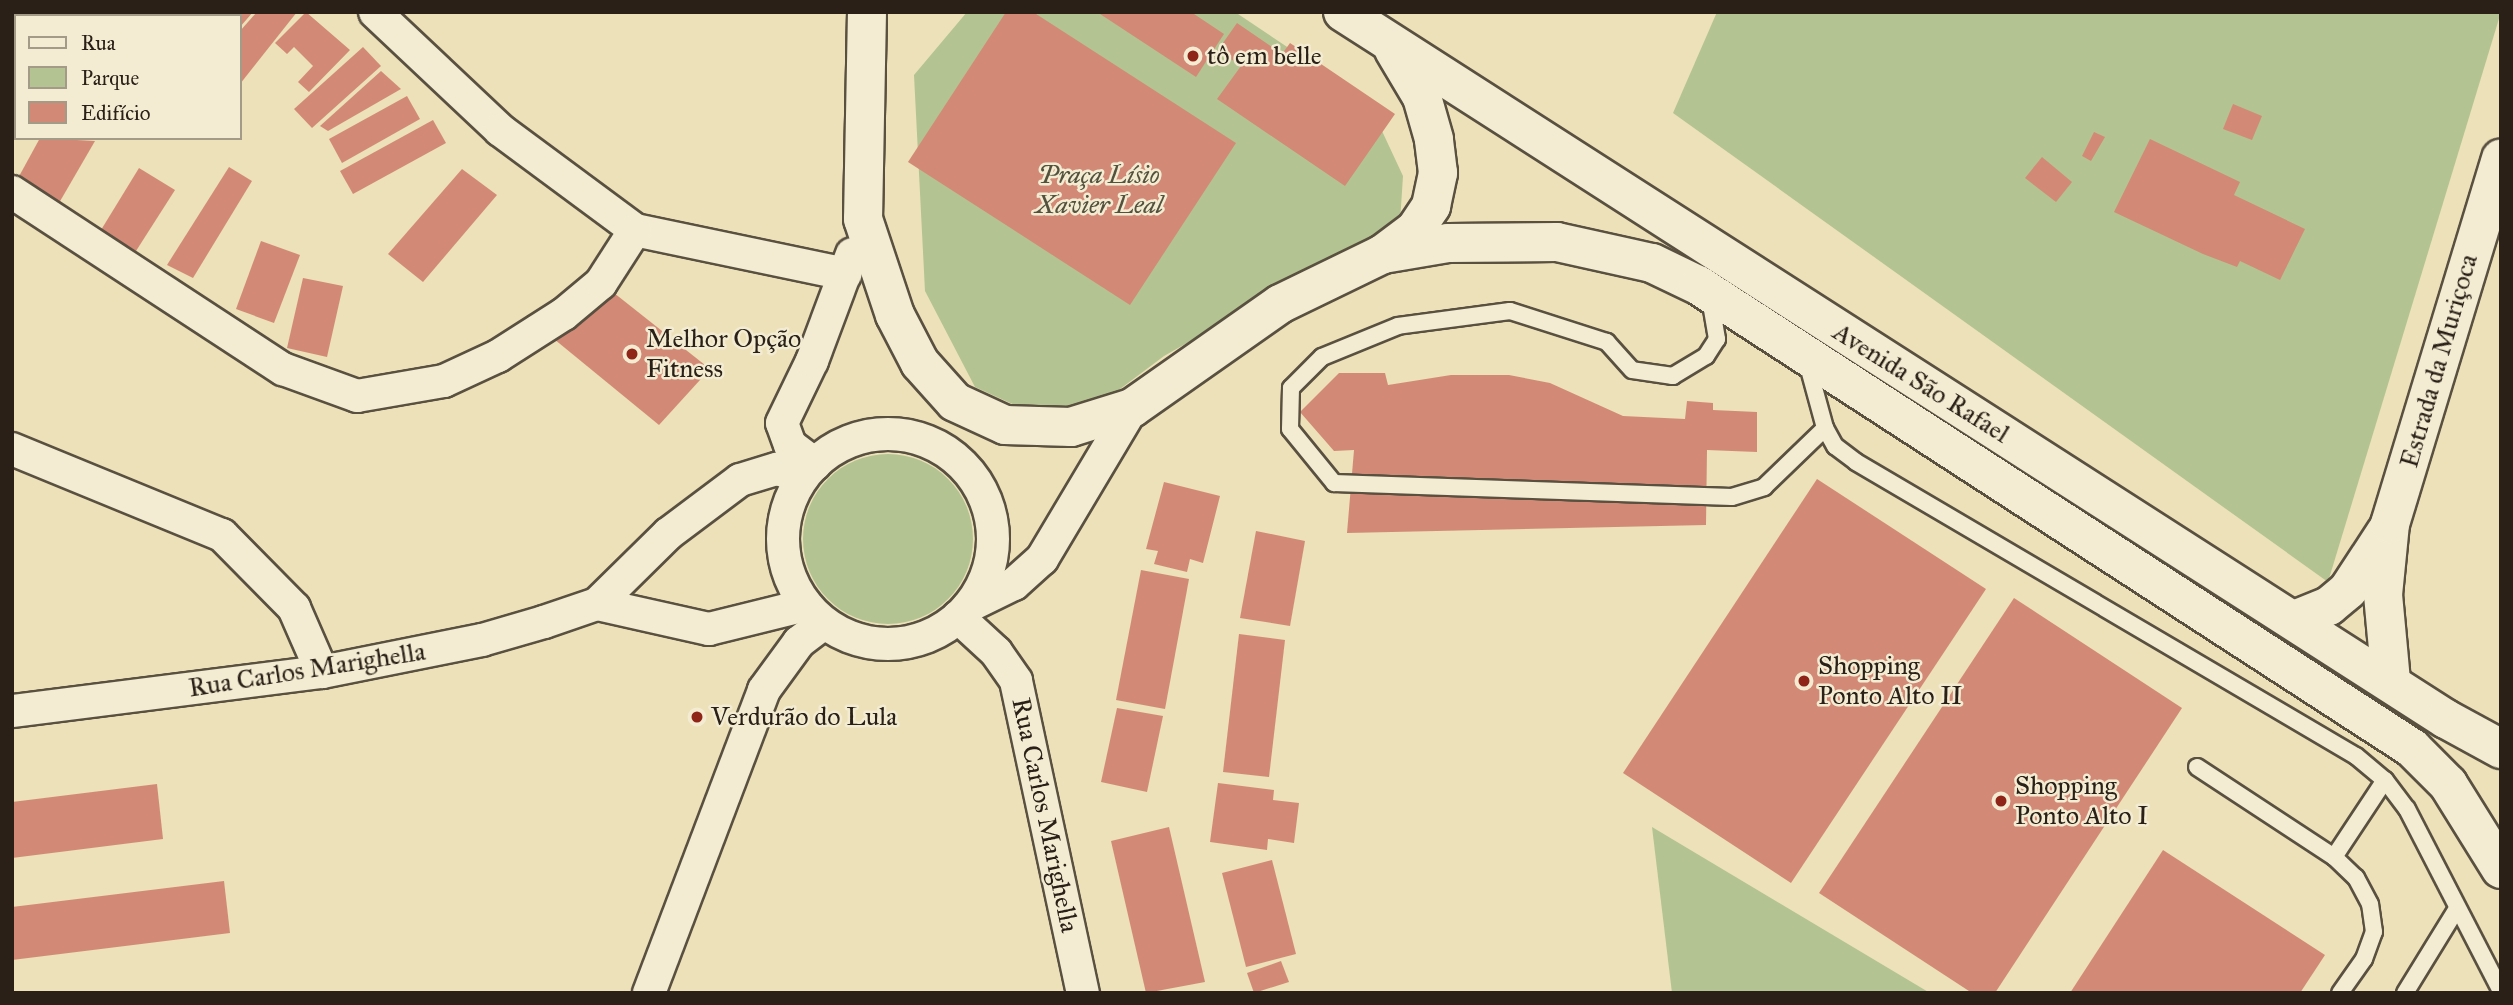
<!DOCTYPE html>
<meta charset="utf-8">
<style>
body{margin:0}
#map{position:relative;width:2513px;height:1005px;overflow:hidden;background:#ece1b9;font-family:"IM FELL Great Primer",serif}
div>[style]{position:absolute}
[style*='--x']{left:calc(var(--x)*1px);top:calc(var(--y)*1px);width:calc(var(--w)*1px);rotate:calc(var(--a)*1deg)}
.green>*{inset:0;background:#b4c392}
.round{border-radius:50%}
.building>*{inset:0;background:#d28a77}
.roads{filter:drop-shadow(2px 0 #5a5040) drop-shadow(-2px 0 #5a5040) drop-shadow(0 2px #5a5040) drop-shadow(0 -2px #5a5040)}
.service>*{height:16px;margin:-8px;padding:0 8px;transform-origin:8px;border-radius:8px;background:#f3ecd2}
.minor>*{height:32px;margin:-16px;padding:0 16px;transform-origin:16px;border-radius:16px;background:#f3ecd2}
.minor>.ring{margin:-16px;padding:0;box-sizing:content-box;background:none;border:32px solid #f3ecd2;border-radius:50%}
.tertiary>*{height:38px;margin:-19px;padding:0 19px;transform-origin:19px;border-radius:19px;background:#f3ecd2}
.secondary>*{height:38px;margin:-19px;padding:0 19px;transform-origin:19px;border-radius:19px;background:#f3ecd2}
.dots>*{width:19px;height:19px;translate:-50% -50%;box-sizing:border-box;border:4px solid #f3ecd2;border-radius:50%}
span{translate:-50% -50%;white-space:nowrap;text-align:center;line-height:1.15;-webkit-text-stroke:5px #f3ecd2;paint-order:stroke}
.poi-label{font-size:26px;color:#2a2017}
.left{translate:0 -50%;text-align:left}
.park-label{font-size:26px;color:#53513c;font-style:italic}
.street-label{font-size:26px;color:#2a2017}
.frame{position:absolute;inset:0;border:14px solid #2a2017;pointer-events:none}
.legend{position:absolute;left:14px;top:14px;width:228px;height:126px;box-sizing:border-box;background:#f3ecd2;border:2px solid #a39a87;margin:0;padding:9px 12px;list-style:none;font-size:21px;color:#2a2017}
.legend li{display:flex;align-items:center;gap:14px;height:35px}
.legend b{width:35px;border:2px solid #a39a87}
</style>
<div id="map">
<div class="green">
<i style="clip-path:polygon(967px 12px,1235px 12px,1368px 101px,1403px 176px,1400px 222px,1164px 356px,1116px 392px,1037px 415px,975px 387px,925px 291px,914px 75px)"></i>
<i style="clip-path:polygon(1717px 12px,2501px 12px,2328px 582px,1673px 113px)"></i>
<i class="round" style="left:803px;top:454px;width:170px;height:170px"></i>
<i style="clip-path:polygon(1652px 827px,1930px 993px,1672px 993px)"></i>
</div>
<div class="building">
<i style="clip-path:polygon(219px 12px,253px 12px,240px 27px,240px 16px,216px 16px)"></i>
<i style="clip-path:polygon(257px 12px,297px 12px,240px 84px,240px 31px)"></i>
<i style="clip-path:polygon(306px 12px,350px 50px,309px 92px,298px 82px,313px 66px,294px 47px,287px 54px,275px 43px)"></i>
<i style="clip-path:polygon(1006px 12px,1033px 12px,1236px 143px,1130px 305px,908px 162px)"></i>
<i style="clip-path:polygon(1097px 12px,1191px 12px,1224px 34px,1196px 77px)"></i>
<i style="clip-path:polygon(1237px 23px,1282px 54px,1290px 43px,1395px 114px,1345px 186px,1217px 99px,1241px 66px,1218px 50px)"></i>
<i style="clip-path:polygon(363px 47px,381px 66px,312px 128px,294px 109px)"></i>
<i style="clip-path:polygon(12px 57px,16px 60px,12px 105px)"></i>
<i style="clip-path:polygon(381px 71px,401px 89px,328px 131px,320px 126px)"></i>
<i style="clip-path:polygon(407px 96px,420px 119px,342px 163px,329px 139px)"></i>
<i style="clip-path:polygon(2233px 104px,2262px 116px,2252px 140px,2223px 129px)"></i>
<i style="clip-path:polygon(433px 120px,446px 143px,353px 194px,340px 171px)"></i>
<i style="clip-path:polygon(2094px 132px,2105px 137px,2091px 161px,2082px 156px)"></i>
<i style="clip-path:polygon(40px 138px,95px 141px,59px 203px,17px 180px)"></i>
<i style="clip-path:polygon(2150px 139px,2240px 182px,2234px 195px,2305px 229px,2280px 280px,2240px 261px,2237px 267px,2203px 254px,2114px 212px)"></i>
<i style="clip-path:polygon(2042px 157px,2072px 182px,2056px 202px,2025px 178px)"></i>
<i style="clip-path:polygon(229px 167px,252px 181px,193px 278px,167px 265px)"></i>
<i style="clip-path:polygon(139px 168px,175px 190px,136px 251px,101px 230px)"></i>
<i style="clip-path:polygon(462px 169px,497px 195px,423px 282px,388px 254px)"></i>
<i style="clip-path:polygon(261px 241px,300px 255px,274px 323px,236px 309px)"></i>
<i style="clip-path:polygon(303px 278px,343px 286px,327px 357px,287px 348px)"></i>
<i style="clip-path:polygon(609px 289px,710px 369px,659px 425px,554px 339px)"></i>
<i style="clip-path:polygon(1339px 373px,1385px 373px,1388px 385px,1451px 375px,1509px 375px,1550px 383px,1623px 416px,1685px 419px,1687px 401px,1713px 403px,1713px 410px,1757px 412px,1757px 452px,1707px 450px,1706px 525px,1347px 533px,1354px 450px,1334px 451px,1300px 412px)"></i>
<i style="clip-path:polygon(1817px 479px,1986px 589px,1791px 883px,1623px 773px)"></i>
<i style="clip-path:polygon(1164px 482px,1220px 496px,1203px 563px,1190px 559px,1187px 572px,1154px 564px,1158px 551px,1146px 549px)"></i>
<i style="clip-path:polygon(1256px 531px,1305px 541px,1290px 626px,1240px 618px)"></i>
<i style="clip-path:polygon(1141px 570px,1189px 579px,1165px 709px,1116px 700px)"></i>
<i style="clip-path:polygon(2014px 598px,2182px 708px,1995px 993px,1972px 993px,1819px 893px)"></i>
<i style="clip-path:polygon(1239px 634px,1285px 640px,1269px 777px,1223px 772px)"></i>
<i style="clip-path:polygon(1117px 708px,1163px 716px,1147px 792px,1101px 782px)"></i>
<i style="clip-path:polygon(1218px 783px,1274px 790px,1273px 800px,1299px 803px,1294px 843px,1268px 839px,1267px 850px,1210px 842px)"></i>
<i style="clip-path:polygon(157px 784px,163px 839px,12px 858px,12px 802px)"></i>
<i style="clip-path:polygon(1169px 827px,1205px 982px,1146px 993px,1111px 841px)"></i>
<i style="clip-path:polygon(2163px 850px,2325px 955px,2300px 993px,2070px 993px)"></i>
<i style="clip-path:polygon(1272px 860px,1296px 954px,1246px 967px,1222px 873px)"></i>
<i style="clip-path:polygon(224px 881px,230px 933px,12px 960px,12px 907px)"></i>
<i style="clip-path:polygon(1281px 961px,1289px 982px,1254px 993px,1247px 973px)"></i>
</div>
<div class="roads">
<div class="service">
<i style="--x:1710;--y:298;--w:42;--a:80.3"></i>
<i style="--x:1717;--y:339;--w:20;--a:123"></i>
<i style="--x:1706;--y:356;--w:39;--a:149"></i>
<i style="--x:1673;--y:376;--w:41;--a:-171.7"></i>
<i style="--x:1632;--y:370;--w:38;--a:-132"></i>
<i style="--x:1607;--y:342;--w:102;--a:-162.3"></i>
<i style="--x:1510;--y:311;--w:113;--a:172.4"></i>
<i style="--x:1398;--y:326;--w:82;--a:157.8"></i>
<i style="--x:1322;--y:357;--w:44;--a:135"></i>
<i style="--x:1291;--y:388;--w:41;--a:91.4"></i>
<i style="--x:1290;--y:429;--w:70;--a:50.8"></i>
<i style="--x:1334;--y:483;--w:398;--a:2"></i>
<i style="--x:1732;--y:497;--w:34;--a:-17"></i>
<i style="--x:1764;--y:487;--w:85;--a:-44"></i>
<i style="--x:1807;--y:362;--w:68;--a:74.7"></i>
<i style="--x:1825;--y:428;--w:21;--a:61"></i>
<i style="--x:1835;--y:446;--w:26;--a:37"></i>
<i style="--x:1856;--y:462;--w:580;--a:30.46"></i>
<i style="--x:2356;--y:756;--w:38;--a:40"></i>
<i style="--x:2385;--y:780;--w:36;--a:53"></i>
<i style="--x:2407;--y:809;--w:205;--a:62.7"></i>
<i style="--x:2197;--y:767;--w:164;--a:33.3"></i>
<i style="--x:2340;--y:993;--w:42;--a:-54.8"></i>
<i style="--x:2364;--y:959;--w:29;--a:-70"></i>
<i style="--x:2374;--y:932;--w:28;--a:-98"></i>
<i style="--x:2370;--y:904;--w:30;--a:-118"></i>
<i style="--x:2356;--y:878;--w:30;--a:-136"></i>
<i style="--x:2334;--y:857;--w:92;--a:-56.5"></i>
<i style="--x:2405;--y:993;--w:97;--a:-58.4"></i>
</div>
<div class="minor">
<i style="--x:375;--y:12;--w:172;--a:43.3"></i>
<i style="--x:500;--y:130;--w:168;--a:36.5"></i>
<i style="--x:635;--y:230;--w:215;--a:11.8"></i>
<i style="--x:12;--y:192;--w:324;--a:33.2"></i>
<i style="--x:283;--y:369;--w:79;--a:20"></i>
<i style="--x:357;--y:396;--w:88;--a:-9.8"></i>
<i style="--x:444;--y:381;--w:60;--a:-24.8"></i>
<i style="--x:498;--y:356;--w:78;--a:-32.5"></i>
<i style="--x:564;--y:314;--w:48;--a:-40"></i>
<i style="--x:601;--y:283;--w:63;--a:-57.3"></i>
<i class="ring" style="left:783px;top:434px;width:178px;height:178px"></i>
<i style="--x:12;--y:449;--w:227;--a:22.3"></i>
<i style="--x:222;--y:535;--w:103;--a:45.4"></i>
<i style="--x:294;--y:608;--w:70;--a:66.4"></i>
<i style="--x:815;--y:464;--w:31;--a:-143"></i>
<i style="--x:790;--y:445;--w:23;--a:-110"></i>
<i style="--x:782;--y:423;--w:69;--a:-64.2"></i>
<i style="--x:812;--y:361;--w:114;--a:-69.5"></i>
<i style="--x:597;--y:604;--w:115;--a:12.6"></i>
<i style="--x:709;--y:629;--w:100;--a:-13.9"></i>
<i style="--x:969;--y:606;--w:50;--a:-26.1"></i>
<i style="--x:1014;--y:584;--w:38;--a:-42"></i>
<i style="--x:1042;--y:559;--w:176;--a:-59.2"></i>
<i style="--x:958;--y:617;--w:52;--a:42.6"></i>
<i style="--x:996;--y:652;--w:35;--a:55"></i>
<i style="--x:1016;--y:681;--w:319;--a:77.9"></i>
<i style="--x:12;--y:711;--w:312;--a:-7.2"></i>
<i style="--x:322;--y:672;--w:163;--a:-11.3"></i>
<i style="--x:482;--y:640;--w:65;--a:-16.2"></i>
<i style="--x:544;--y:622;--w:56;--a:-18.8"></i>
<i style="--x:597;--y:604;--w:100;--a:-44.6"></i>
<i style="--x:668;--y:534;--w:90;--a:-36.9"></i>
<i style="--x:740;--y:480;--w:39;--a:-17"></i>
<i style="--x:777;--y:469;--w:27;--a:17"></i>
<i style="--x:649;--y:993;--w:324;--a:-69.2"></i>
<i style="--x:764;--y:690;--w:59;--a:-53.9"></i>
<i style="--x:799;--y:642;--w:31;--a:-37"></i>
</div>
<div class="tertiary">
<i style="--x:2294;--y:620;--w:38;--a:-22"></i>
<i style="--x:2329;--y:606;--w:25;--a:-40"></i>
<i style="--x:2348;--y:590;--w:69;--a:-56.8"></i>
<i style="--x:2391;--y:681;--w:86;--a:-95.3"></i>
<i style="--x:2383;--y:595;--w:71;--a:-84.4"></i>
<i style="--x:2390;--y:524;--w:382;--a:-73.1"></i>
</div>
<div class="secondary">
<i style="--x:867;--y:12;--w:207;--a:91.1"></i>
<i style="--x:863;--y:219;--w:101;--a:71.6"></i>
<i style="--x:895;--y:315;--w:54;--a:62.5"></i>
<i style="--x:920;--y:363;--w:52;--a:48.1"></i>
<i style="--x:955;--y:402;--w:55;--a:24.7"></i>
<i style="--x:1005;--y:425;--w:66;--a:1.7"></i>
<i style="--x:1071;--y:427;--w:64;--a:-17.3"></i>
<i style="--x:1132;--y:408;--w:181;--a:-35.1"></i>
<i style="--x:1280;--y:304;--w:114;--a:-25.9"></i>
<i style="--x:1383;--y:254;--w:40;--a:-37"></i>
<i style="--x:1415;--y:230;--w:29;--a:-56"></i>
<i style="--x:1431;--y:206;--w:34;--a:-78"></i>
<i style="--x:1438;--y:173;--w:34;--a:-97"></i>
<i style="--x:1434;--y:139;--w:44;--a:-105.9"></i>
<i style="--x:1422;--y:97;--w:55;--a:-120.8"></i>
<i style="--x:1343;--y:12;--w:1310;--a:32.66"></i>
<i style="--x:2446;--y:719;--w:63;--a:28.6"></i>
<i style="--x:1383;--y:254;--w:66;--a:-9.6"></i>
<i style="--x:1448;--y:243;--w:109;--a:-0.5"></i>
<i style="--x:1557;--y:242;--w:97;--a:12.5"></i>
<i style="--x:1652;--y:263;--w:51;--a:25.6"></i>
<i style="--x:1698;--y:285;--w:851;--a:32.96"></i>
<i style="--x:2412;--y:748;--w:51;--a:45"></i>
<i style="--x:2448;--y:784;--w:100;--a:58.1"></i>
</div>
</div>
<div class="dots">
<i style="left:1193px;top:56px;background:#8f2418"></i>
<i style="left:632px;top:354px;background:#8f2418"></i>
<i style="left:1804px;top:681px;background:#8f2418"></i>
<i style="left:697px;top:717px;background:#8f2418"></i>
<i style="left:2001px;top:801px;background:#8f2418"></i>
</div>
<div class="poi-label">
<span class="left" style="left:1207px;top:56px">tô em belle</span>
<span class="left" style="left:646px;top:354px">Melhor Opção<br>Fitness</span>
<span class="left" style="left:1818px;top:681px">Shopping<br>Ponto Alto II</span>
<span class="left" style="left:711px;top:717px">Verdurão do Lula</span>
<span class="left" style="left:2015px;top:801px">Shopping<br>Ponto Alto I</span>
</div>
<div class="park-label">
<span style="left:1099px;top:190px">Praça Lísio<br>Xavier Leal</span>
</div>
<div class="street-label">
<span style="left:2439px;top:361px;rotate:-74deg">Estrada da Muriçoca</span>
<span style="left:1921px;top:383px;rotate:32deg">Avenida São Rafael</span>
<span style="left:307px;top:670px;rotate:-9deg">Rua Carlos Marighella</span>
<span style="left:1045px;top:815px;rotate:78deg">Rua Carlos Marighella</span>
</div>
<div class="frame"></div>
<ul class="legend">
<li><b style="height:9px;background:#f3ecd2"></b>Rua</li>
<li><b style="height:19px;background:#b4c392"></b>Parque</li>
<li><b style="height:19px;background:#d28a77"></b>Edifício</li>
</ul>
</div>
